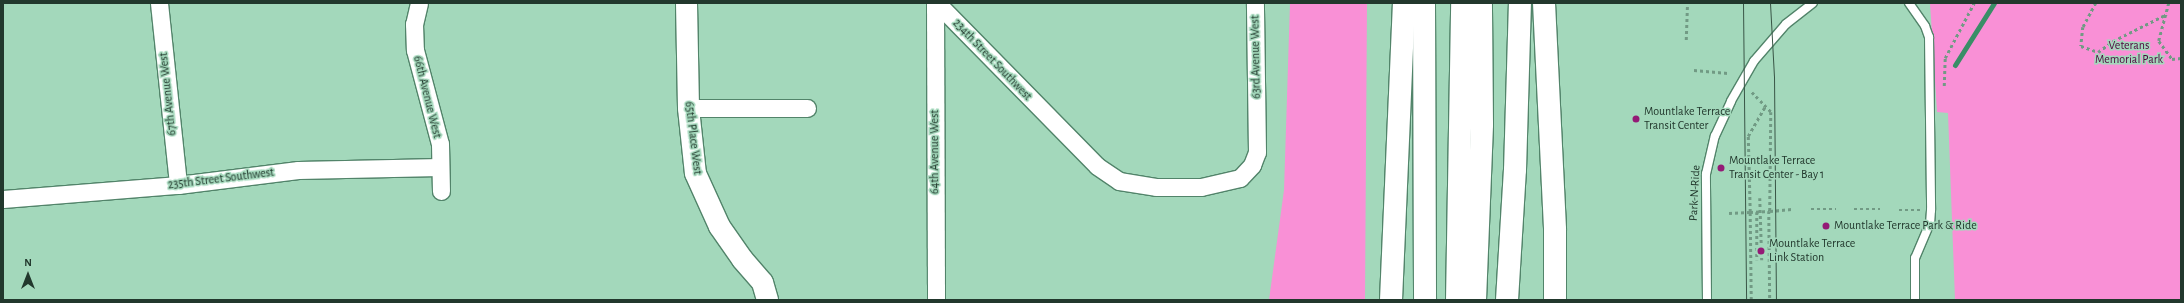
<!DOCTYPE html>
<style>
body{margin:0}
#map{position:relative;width:2184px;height:303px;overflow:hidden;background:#a3d8bb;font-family:"Alegreya Sans",sans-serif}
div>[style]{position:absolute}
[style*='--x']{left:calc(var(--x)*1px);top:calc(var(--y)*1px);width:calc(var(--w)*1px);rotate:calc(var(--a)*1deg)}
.green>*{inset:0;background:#f990d6}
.stream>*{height:5px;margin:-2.5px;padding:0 2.5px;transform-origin:2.5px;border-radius:2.5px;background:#398e67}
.path>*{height:2.5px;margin-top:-1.25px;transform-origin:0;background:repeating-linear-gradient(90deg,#719a84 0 3px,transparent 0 6px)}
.roads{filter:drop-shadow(1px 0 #52846a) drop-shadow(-1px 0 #52846a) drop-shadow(0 1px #52846a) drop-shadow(0 -1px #52846a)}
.service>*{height:8px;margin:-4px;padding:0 4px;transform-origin:4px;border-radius:4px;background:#fff}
.minor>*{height:17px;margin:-8.5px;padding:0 8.5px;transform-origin:8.5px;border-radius:8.5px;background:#fff}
.tertiary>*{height:21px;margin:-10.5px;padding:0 10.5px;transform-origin:10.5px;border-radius:10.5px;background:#fff}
.motorway>*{height:22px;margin:-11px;padding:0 11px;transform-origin:11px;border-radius:11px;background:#fff}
.tram>*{height:1px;margin:-0.5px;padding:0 0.5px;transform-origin:0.5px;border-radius:0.5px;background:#395546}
.dots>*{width:11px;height:11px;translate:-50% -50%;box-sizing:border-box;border:2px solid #a3d8bb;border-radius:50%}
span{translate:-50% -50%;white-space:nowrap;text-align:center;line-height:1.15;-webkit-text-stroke:3px #a3d8bb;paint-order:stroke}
.park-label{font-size:12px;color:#50053e}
.street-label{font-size:12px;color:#22382d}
.poi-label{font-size:12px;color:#22382d}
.left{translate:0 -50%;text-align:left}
.frame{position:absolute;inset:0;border:4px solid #22382d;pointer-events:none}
.north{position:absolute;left:8px;top:255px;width:40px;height:40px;-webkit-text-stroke:3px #a3d8bb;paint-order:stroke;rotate:0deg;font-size:11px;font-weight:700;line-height:16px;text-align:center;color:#22382d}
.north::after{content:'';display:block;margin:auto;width:14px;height:18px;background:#22382d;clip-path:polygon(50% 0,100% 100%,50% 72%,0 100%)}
</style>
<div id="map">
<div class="green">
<i style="clip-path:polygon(1290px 3px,1367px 3px,1365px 300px,1269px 300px,1284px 190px)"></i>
<i style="clip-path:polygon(1930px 3px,2181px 3px,2181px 300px,1955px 300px,1948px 113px,1937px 112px)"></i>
</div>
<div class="stream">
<i style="--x:1955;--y:65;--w:73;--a:-57.8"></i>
</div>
<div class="path">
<i style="--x:2096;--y:3;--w:27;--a:118"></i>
<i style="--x:2083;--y:27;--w:19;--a:96"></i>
<i style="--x:2081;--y:46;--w:18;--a:19"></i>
<i style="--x:2098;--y:52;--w:19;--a:-36"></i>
<i style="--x:2113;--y:41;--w:60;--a:-26.6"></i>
<i style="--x:2169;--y:3;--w:39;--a:105"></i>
<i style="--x:2159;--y:41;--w:22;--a:54"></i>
<i style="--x:2172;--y:59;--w:9;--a:-6"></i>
<i style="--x:1686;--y:40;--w:37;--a:-88"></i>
<i style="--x:1694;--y:70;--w:34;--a:5"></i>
<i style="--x:1944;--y:86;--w:28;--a:-88"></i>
<i style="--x:1945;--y:58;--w:62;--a:-62.2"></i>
<i style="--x:1752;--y:92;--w:28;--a:46"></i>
<i style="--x:1771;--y:112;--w:99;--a:90.6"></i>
<i style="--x:1770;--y:211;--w:22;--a:-5"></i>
<i style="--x:1760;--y:198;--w:62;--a:88.2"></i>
<i style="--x:1811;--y:209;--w:25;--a:0"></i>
<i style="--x:1854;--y:209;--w:26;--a:0"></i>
<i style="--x:1899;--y:210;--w:21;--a:0"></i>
<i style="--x:1757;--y:212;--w:48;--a:90"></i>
<i style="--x:1729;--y:213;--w:21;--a:-3"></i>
<i style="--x:1750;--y:212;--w:76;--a:-91.5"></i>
<i style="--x:1748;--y:136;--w:36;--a:-60"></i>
<i style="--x:1751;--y:300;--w:88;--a:-90.7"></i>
<i style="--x:1750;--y:212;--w:19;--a:-3"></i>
<i style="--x:1769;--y:211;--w:89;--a:89.4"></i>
</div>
<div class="roads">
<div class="service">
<i style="--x:1909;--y:3;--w:28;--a:55"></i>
<i style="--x:1925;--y:26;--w:12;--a:70"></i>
<i style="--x:1929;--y:37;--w:173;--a:89.3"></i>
<i style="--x:1931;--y:210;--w:13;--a:94"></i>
<i style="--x:1930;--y:223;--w:38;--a:113"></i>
<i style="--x:1915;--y:258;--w:42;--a:90"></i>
<i style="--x:1707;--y:300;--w:126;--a:-90.5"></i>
<i style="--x:1706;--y:174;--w:39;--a:-77"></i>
<i style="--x:1715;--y:136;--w:38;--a:-65"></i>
<i style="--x:1731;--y:101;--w:46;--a:-60.1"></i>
<i style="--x:1754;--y:61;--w:49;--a:-49.1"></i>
<i style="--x:1786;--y:24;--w:34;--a:-38"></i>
</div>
<div class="minor">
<i style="--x:159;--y:3;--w:183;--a:84"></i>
<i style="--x:419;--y:3;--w:22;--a:103"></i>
<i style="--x:414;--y:24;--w:26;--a:88"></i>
<i style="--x:415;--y:50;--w:97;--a:75.1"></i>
<i style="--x:440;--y:144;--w:47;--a:88.8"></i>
<i style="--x:935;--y:3;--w:297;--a:89.8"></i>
<i style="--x:937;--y:3;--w:228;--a:45.5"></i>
<i style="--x:1097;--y:166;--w:27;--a:34"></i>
<i style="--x:1119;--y:181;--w:37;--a:9"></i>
<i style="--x:1156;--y:187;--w:45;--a:0"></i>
<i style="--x:1201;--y:187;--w:40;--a:-13"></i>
<i style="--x:1240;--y:178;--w:18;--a:-47"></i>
<i style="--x:1252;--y:165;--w:14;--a:-69"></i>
<i style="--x:1257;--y:152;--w:149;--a:-90.8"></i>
<i style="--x:688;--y:108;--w:119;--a:0"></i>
<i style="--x:3;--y:199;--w:176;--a:-4.6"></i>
<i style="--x:178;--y:185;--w:121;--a:-7.1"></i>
<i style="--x:298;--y:170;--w:142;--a:-1.2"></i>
</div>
<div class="tertiary">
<i style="--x:686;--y:3;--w:105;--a:88.9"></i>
<i style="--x:688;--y:108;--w:65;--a:83.9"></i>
<i style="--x:695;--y:173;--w:58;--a:65.6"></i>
<i style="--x:719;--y:226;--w:40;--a:55.1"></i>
<i style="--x:742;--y:259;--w:30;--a:49"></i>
<i style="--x:762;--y:282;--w:19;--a:74"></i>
</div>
<div class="motorway">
<i style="--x:1424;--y:3;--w:297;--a:89.8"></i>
<i style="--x:1544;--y:3;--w:227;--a:87.2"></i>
<i style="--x:1555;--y:230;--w:70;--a:90"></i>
<i style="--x:1391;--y:300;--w:297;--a:-87.5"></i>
<i style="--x:1457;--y:300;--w:297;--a:-89"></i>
<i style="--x:1475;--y:300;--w:176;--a:-87.7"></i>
<i style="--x:1482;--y:124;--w:121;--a:-90.5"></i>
<i style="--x:1507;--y:300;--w:130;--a:-86.5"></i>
<i style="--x:1515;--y:170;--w:167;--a:-88.3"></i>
</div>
</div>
<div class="tram">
<i style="--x:1743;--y:3;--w:297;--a:89.4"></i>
<i style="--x:1770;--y:3;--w:73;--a:86.9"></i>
<i style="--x:1774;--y:76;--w:224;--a:89.5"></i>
</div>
<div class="dots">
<i style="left:1636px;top:119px;background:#941a76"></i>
<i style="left:1721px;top:168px;background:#941a76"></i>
<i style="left:1826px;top:226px;background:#941a76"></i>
<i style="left:1761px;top:251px;background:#941a76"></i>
</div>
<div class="park-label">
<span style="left:2129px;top:53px">Veterans<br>Memorial Park</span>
</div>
<div class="street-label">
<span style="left:1256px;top:57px;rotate:-91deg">63rd Avenue West</span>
<span style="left:992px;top:60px;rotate:46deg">234th Street Southwest</span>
<span style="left:168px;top:94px;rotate:-96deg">67th Avenue West</span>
<span style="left:427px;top:97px;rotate:76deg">66th Avenue West</span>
<span style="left:693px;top:138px;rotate:83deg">65th Place West</span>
<span style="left:935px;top:152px;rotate:-90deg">64th Avenue West</span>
<span style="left:221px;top:179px;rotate:-7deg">235th Street Southwest</span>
<span style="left:1695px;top:193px;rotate:-87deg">Park-N-Ride</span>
</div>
<div class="poi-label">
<span class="left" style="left:1644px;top:119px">Mountlake Terrace<br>Transit Center</span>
<span class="left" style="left:1729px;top:168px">Mountlake Terrace<br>Transit Center - Bay 1</span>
<span class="left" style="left:1834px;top:226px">Mountlake Terrace Park &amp; Ride</span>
<span class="left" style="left:1769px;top:251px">Mountlake Terrace<br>Link Station</span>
</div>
<div class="frame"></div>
<div class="north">N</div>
</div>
